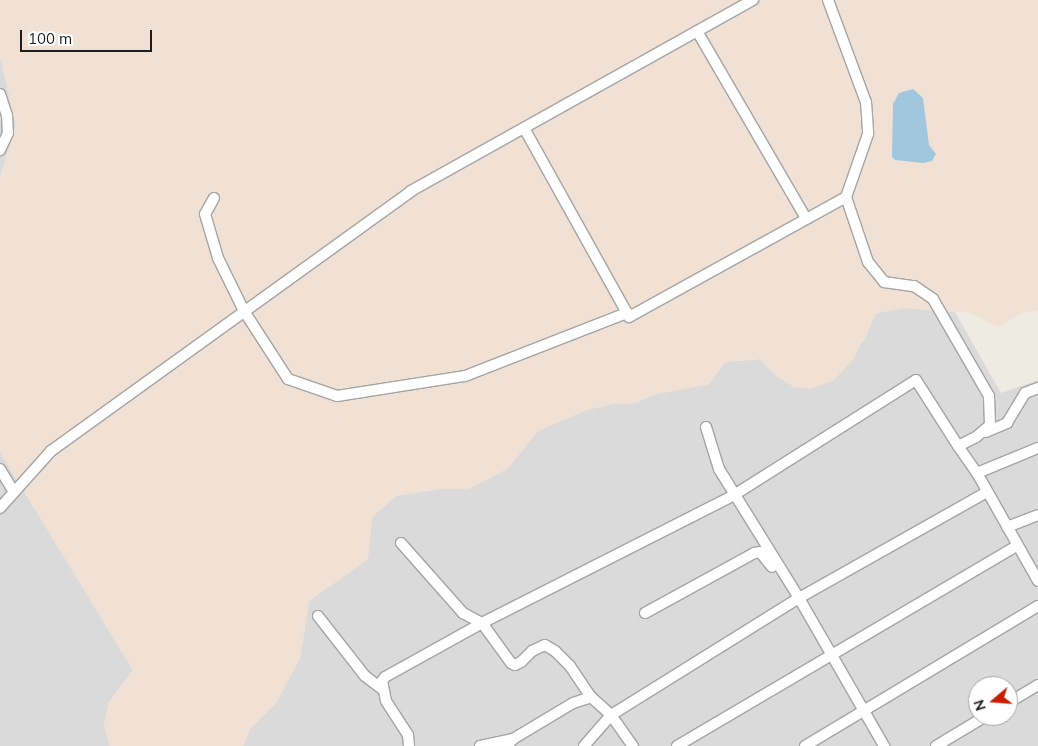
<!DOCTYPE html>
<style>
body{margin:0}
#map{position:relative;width:1038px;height:746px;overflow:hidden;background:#eeece2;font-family:Mulish,sans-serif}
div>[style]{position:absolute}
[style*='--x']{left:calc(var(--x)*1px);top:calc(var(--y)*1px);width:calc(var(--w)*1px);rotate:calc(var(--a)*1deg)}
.residential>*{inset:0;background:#dbdada}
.military>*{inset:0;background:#f1e0d4}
.water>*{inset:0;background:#a1c7de}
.roads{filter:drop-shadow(1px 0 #a4a4a4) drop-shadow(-1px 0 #a4a4a4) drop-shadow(0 1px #a4a4a4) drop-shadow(0 -1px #a4a4a4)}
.minor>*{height:10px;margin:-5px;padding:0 5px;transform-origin:5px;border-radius:5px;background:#fff}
span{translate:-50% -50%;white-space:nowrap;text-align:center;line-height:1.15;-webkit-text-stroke:4.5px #fff;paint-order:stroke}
.north{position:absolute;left:968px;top:676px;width:50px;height:50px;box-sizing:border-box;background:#fff;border:1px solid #a5a5a5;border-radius:50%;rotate:252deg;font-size:14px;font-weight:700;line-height:20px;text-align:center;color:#1d1d1d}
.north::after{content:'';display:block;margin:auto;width:18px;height:22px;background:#c91e00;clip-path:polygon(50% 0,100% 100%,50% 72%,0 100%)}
.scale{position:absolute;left:20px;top:30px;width:132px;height:22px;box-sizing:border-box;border:2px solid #1d1d1d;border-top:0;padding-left:6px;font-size:15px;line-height:18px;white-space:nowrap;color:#1d1d1d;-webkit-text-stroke:4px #fff;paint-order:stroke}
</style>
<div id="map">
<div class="residential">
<i style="clip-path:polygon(0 56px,16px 126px,0 177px)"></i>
<i style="clip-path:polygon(evenodd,905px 308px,955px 312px,1001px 393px,1038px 380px,1038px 746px,243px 746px,250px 729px,276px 703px,300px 658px,309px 601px,368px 559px,372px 517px,396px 496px,439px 489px,468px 489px,507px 469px,538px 431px,587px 410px,612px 404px,636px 403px,652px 395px,709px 384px,725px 362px,760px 359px,776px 376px,864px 340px,876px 313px,905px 308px,978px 686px,1008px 686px,1008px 716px,978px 716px,978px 686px)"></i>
<i style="clip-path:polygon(0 452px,133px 670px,109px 702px,104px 726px,110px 746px,0 746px)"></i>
</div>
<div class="military">
<i style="clip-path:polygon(0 0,1038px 0,1038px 311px,1025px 312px,997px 327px,971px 313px,905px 308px,876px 313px,853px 360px,834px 380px,811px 389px,794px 387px,776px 376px,760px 359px,725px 362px,709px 384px,652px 395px,636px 403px,612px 404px,587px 410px,538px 431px,507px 469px,468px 489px,439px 489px,396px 496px,372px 517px,368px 559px,309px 601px,300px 658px,276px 703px,250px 729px,243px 746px,110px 746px,104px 726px,109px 702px,133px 670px,0 452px,0 177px,16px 126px,0 56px)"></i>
</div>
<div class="water">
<i style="clip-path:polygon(913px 89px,923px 98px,929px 145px,936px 154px,932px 161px,923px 163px,895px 160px,892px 157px,893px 104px,899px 93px)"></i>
</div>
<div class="roads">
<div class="minor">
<i style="--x:828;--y:0;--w:109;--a:69.6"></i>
<i style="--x:866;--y:102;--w:32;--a:86"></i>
<i style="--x:868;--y:134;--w:67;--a:109.2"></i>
<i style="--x:846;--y:197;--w:69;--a:71.3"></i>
<i style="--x:868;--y:262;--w:26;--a:51"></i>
<i style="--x:884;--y:282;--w:30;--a:8"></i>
<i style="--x:914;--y:286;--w:23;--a:34"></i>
<i style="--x:933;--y:299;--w:112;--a:60"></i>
<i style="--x:989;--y:396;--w:29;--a:88"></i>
<i style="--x:990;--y:425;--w:18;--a:139"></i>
<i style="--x:976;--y:437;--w:20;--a:153"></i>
<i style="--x:958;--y:446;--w:33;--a:55"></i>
<i style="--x:977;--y:473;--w:124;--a:60.5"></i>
<i style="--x:697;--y:31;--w:216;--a:59.8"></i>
<i style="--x:0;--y:94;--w:22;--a:72"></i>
<i style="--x:7;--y:115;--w:18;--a:87"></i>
<i style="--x:8;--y:133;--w:19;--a:115"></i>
<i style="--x:524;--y:128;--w:216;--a:60.9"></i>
<i style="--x:629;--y:317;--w:248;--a:-28.9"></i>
<i style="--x:214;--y:198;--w:18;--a:119"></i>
<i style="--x:205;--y:214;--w:46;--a:73.5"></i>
<i style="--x:218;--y:258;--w:59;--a:63.9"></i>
<i style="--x:244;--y:311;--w:81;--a:57.1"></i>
<i style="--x:288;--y:379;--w:52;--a:19.1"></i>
<i style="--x:337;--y:396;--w:130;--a:-8.9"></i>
<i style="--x:465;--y:376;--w:174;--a:-21.3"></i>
<i style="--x:706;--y:427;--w:44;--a:72.8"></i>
<i style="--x:719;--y:469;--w:152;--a:58.2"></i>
<i style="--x:799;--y:598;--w:171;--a:60.1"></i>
<i style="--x:986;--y:432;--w:23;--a:-23"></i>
<i style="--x:1007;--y:423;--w:35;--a:-59"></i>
<i style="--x:1025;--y:393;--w:14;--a:-21"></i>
<i style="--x:0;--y:469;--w:27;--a:59"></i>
<i style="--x:977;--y:473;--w:66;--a:-22.3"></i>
<i style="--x:0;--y:508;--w:76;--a:-48.2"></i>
<i style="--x:51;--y:451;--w:444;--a:-35.8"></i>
<i style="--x:411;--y:191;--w:392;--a:-29.2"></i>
<i style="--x:1007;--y:527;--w:33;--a:-21"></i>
<i style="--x:401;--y:543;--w:94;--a:48.5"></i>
<i style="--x:463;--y:613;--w:21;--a:28"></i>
<i style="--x:482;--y:623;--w:49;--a:54.1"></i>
<i style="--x:511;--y:663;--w:4;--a:27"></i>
<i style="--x:515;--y:665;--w:7;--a:-27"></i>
<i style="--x:521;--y:662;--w:16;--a:-45"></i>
<i style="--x:532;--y:651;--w:14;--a:-25"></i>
<i style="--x:545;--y:645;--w:12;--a:31"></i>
<i style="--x:555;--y:651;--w:21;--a:45"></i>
<i style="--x:570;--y:666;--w:37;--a:56"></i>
<i style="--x:591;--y:697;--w:27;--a:42"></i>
<i style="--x:611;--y:715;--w:38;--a:55"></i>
<i style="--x:645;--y:613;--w:124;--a:-28.8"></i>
<i style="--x:754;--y:553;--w:6;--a:-9"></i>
<i style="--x:760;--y:552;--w:19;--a:51"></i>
<i style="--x:318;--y:616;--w:76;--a:51.9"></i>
<i style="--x:365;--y:676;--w:21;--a:37"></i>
<i style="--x:1008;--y:703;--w:35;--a:-31"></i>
<i style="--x:409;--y:746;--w:11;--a:-95"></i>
<i style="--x:408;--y:735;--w:40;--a:-122.9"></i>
<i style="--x:386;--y:701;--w:20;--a:-101"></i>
<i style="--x:382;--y:681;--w:5;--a:-53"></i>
<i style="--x:385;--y:677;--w:111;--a:-29.1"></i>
<i style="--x:482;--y:623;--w:283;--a:-26.9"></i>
<i style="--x:734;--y:495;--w:215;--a:-32.3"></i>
<i style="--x:916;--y:380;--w:78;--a:57.5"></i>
<i style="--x:480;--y:746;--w:34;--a:-12"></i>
<i style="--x:507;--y:746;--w:9;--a:-49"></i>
<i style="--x:513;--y:739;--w:70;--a:-31"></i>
<i style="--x:573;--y:703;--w:19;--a:-18"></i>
<i style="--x:584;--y:746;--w:41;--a:-48.9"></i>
<i style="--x:611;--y:715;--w:221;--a:-31.9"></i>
<i style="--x:799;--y:598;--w:216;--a:-29.4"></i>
<i style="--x:677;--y:746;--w:394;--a:-30.5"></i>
<i style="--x:805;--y:746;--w:272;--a:-31"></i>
<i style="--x:936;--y:746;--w:58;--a:-31"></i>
</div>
</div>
<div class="north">N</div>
<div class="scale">100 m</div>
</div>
